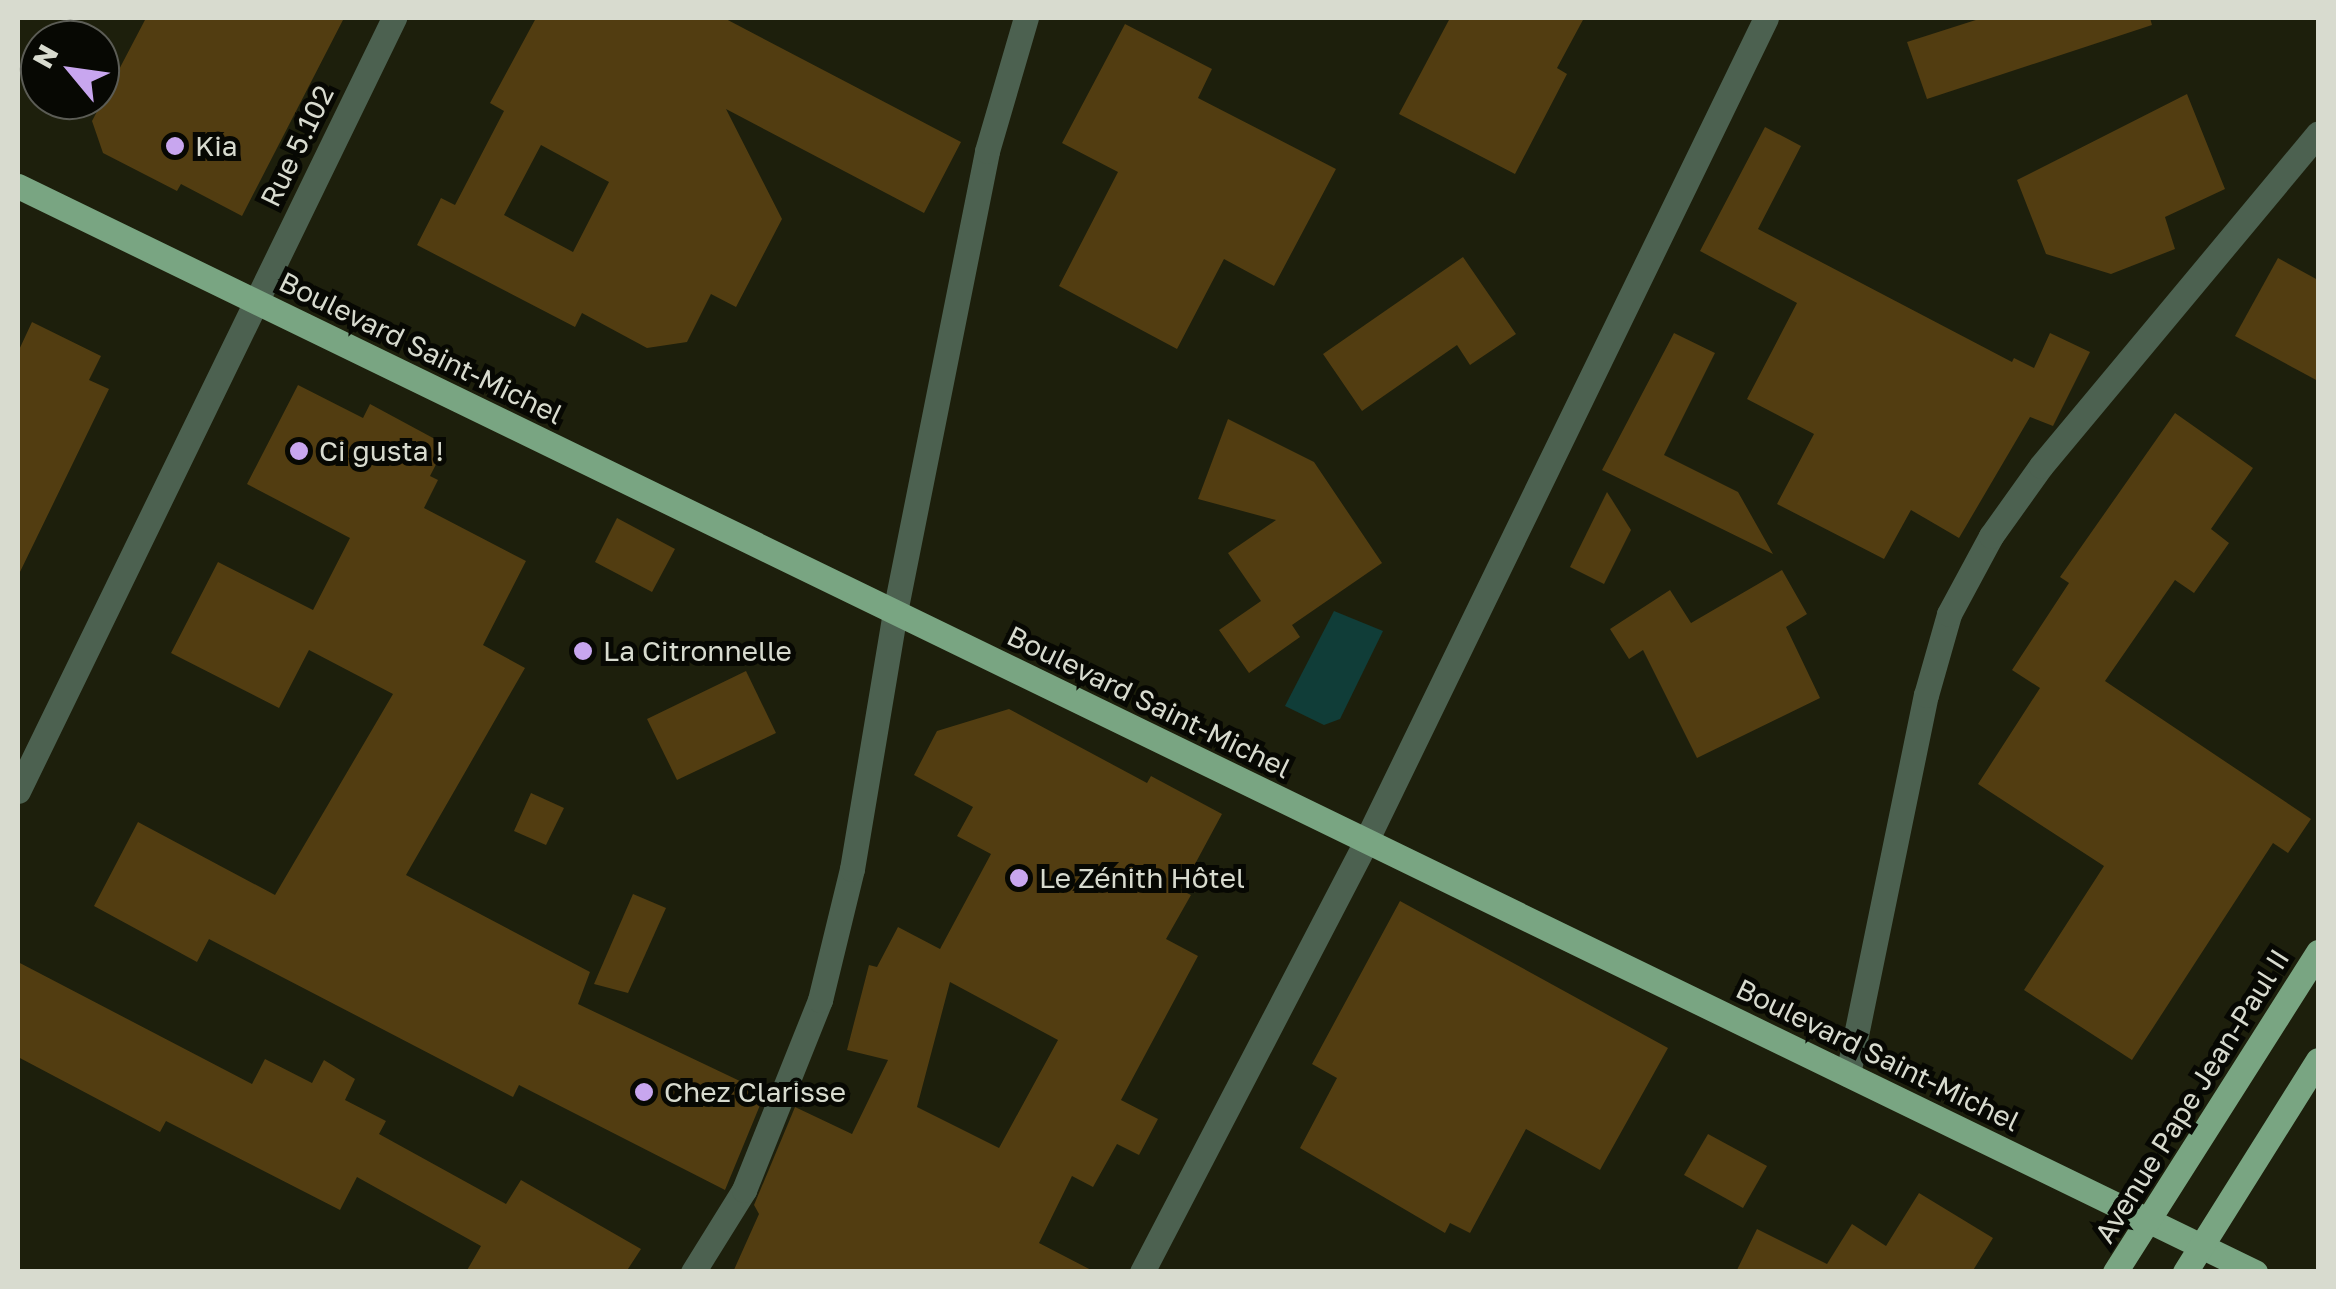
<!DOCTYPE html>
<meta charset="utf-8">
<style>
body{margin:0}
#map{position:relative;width:2336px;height:1289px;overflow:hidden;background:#1d1f0c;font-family:"Golos Text",sans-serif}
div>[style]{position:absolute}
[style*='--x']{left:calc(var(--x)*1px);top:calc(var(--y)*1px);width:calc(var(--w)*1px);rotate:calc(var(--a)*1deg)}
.water>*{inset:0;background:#103d38}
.building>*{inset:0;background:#523d11}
.street>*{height:25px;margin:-12.5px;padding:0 12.5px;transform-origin:12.5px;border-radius:12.5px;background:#4c6150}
.primary>*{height:25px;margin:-12.5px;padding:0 12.5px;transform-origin:12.5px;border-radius:12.5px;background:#79a582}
.dots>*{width:28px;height:28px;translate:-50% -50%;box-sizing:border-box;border:5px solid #070803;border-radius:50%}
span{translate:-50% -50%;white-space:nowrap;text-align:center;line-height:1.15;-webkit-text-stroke:10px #070803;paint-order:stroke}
.poi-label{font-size:28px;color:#d8dbcf}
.left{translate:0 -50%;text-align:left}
.street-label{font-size:28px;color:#d8dbcf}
.frame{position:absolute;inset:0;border:20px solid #d8dbcf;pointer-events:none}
.north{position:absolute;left:20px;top:20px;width:100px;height:100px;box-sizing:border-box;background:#070803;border:2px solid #5b5c55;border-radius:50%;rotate:299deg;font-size:28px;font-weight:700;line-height:40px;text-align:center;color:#d8dbcf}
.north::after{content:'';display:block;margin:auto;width:35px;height:45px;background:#c8a6ef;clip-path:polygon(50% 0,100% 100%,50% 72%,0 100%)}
</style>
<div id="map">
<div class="water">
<i style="clip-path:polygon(1334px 611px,1383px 631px,1340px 719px,1324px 725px,1285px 706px)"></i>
</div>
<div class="building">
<i style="clip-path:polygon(146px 18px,344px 18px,242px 216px,181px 184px,177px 191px,103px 153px,92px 121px)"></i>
<i style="clip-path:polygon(evenodd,536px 18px,724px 18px,961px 142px,924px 213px,726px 109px,782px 219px,736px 307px,711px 294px,687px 342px,647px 348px,582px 313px,575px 327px,417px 245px,441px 198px,455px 205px,504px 111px,490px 103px,536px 18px,541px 145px,609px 182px,573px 252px,504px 215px,541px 145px)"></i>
<i style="clip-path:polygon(1450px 18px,1584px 18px,1557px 68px,1567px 74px,1515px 174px,1399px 114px)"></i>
<i style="clip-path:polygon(1982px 18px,2150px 18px,2152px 25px,1927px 99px,1907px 42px)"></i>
<i style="clip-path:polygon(1125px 24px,1212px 69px,1198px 98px,1336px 169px,1274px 286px,1224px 259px,1177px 349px,1059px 286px,1118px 172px,1062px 143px)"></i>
<i style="clip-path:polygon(2187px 94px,2225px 189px,2165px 217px,2175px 249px,2111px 274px,2046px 254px,2017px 180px)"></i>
<i style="clip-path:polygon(1765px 127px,1801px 146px,1758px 229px,2012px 362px,2014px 358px,2034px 368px,2050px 333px,2090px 352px,2053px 426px,2030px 417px,1959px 538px,1911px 510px,1884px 559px,1777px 504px,1814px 434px,1747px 399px,1797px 303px,1700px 251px)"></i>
<i style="clip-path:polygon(1463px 257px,1516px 334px,1470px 365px,1457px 345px,1362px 411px,1323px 354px)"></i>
<i style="clip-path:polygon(2278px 258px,2318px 280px,2318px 381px,2235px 336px)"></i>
<i style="clip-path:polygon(32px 322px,101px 356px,89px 380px,109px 389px,18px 576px,18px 352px)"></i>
<i style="clip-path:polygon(1674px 333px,1715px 353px,1664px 455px,1738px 492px,1773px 554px,1602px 470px)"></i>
<i style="clip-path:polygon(298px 385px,363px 418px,370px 404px,446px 445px,430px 476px,438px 480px,424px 508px,526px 561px,483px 645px,525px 668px,406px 875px,590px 972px,578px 1004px,765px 1093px,725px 1190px,519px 1085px,513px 1097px,209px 939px,197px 962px,94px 906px,138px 822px,275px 895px,393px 694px,309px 650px,279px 708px,171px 653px,218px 562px,313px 610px,350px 538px,247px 484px)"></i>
<i style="clip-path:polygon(2175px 413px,2253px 468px,2211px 529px,2229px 543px,2194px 593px,2175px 580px,2105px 681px,2311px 819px,2288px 853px,2273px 843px,2132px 1060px,2024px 990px,2104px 866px,1978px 784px,2040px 688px,2012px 670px,2069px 583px,2060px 577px)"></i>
<i style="clip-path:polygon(1228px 419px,1314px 462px,1382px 563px,1292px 625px,1300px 637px,1249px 673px,1219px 630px,1261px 601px,1228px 553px,1276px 520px,1198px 499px)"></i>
<i style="clip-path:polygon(1607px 492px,1631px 530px,1604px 584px,1570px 567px)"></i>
<i style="clip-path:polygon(617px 518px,675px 549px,652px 592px,595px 562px)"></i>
<i style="clip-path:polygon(1782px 570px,1807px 614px,1786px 627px,1820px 698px,1697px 758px,1643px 650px,1629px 659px,1610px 629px,1670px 590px,1691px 623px)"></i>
<i style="clip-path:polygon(746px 671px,776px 733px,677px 780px,647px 719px)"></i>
<i style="clip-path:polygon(evenodd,1009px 709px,1147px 783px,1151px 776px,1222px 814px,1181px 890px,1191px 895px,1166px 939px,1198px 956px,1121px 1100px,1158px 1119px,1139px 1155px,1117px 1144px,1093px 1187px,1072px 1176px,1039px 1243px,1095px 1272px,733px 1272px,759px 1214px,754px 1205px,795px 1107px,852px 1134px,888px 1060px,847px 1050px,869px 965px,877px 967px,898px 927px,940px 949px,991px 854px,957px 836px,973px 807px,914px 775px,937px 731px,1009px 709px,950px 982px,1058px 1040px,999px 1148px,917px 1107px,950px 982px)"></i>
<i style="clip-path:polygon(531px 793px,564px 808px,546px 845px,514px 831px)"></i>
<i style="clip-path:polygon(633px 894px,666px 908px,628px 993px,594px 984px)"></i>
<i style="clip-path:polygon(1400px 901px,1668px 1048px,1600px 1170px,1526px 1129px,1470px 1233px,1450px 1223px,1445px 1233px,1300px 1148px,1337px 1078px,1312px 1064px)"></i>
<i style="clip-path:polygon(18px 962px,252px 1084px,265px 1059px,312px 1083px,324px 1060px,355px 1079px,345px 1100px,386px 1121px,379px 1134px,506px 1204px,521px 1180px,641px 1249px,626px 1272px,466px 1272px,481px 1246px,357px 1177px,340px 1210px,166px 1121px,160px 1132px,18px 1057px)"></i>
<i style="clip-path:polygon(1708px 1134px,1767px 1166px,1743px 1208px,1684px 1175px)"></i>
<i style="clip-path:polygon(1919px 1193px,1993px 1238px,1972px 1272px,1736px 1272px,1757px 1229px,1827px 1264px,1852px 1224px,1886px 1246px)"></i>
</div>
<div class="street">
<i style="--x:18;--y:791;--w:860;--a:-64.06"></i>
<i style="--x:1848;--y:1074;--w:387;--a:-78.4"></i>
<i style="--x:1926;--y:695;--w:84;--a:-74.1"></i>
<i style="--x:1949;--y:614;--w:89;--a:-61.7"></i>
<i style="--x:1991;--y:536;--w:86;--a:-54.5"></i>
<i style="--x:2041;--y:466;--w:433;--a:-50.2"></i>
<i style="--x:693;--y:1272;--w:97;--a:-58.1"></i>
<i style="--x:744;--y:1190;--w:205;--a:-68.2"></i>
<i style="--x:820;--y:1000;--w:135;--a:-76.3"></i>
<i style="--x:852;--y:869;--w:261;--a:-80.5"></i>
<i style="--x:895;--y:612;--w:470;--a:-78.7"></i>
<i style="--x:987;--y:151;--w:139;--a:-73.7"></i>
<i style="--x:1142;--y:1272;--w:486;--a:-62.5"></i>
<i style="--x:1366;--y:841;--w:915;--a:-64.08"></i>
</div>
<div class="primary">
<i style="--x:18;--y:186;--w:2487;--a:25.9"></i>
<i style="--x:2115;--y:1272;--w:379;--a:-57.6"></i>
<i style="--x:2185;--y:1272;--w:250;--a:-57.9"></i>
</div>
<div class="dots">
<i style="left:175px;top:146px;background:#c8a6ef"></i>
<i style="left:299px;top:451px;background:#c8a6ef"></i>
<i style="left:583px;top:651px;background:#c8a6ef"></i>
<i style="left:1019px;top:878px;background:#c8a6ef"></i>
<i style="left:644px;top:1092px;background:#c8a6ef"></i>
</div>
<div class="poi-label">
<span class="left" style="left:195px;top:146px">Kia</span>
<span class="left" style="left:319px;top:451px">Ci gusta !</span>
<span class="left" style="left:603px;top:651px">La Citronnelle</span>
<span class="left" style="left:1039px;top:878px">Le Zénith Hôtel</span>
<span class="left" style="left:664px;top:1092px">Chez Clarisse</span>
</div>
<div class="street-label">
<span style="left:297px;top:146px;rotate:-64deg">Rue 5.102</span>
<span style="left:421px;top:348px;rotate:26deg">Boulevard Saint-Michel</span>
<span style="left:1149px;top:702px;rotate:26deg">Boulevard Saint-Michel</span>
<span style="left:1878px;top:1055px;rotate:26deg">Boulevard Saint-Michel</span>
<span style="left:2192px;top:1096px;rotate:-58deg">Avenue Pape Jean-Paul II</span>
</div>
<div class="frame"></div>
<div class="north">N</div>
</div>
